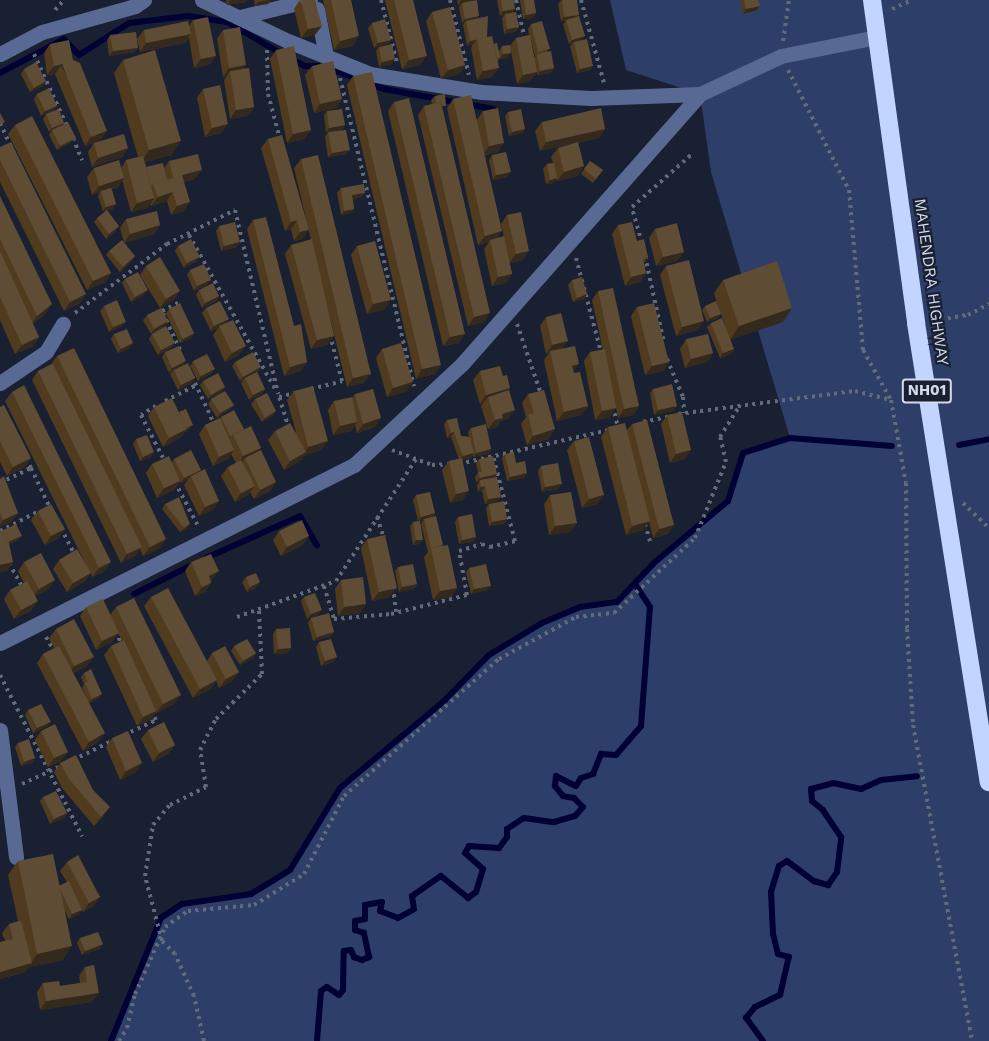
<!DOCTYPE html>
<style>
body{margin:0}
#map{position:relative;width:989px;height:1041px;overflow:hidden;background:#182032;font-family:"Work Sans",sans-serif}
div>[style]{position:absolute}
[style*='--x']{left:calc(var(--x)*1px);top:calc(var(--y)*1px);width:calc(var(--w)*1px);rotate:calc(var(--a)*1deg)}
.green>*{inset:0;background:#2d3e69}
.stream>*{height:6px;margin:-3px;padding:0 3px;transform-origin:3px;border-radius:3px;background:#010133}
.path>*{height:4px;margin-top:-2px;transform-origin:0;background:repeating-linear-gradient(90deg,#636a7a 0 3px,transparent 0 7.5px)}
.minor>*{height:15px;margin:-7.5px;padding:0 7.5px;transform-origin:7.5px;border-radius:7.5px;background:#586a94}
.highway>*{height:18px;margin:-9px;padding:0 9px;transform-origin:9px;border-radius:9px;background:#c2d5ff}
.wall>*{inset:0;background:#513b1e}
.shaded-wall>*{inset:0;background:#34291d}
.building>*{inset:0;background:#5f4c34}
span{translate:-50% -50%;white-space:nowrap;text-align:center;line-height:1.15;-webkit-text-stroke:4.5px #182032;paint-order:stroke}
.shield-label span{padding:2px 4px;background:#182032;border:2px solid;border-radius:4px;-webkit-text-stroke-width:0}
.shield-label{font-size:15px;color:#d6dbe8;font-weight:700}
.street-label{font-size:16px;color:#d6dbe8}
</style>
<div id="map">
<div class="green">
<i style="clip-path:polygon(610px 0,989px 0,989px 1041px,111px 1041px,161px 918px,182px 904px,251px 894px,290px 870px,340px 788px,444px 702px,489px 655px,542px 623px,580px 607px,617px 602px,655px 562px,728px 501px,743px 453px,790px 438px,711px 172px,700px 94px,626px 70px)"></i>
</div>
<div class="stream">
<i style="--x:291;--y:59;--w:16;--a:27"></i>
<i style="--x:305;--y:66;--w:13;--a:0"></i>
<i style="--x:328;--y:68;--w:60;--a:20.6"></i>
<i style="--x:384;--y:89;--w:111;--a:10.4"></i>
<i style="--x:0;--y:73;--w:72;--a:-28"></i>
<i style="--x:64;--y:39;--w:22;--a:47"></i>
<i style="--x:79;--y:55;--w:59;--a:-32.6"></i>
<i style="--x:129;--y:23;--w:60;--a:-6.7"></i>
<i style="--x:189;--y:16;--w:38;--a:9"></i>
<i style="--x:227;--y:22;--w:64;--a:30.2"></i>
<i style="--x:959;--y:445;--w:31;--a:-11"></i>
<i style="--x:206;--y:558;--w:103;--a:-24.1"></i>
<i style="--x:300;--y:516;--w:34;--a:60"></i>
<i style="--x:134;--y:594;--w:67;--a:-26.6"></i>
<i style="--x:111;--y:1041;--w:133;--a:-67.9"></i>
<i style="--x:161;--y:918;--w:25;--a:-34"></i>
<i style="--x:182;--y:904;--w:70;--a:-8.2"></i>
<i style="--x:251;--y:894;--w:46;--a:-31.6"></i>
<i style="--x:290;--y:870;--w:96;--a:-58.6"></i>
<i style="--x:340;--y:788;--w:136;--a:-39.9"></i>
<i style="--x:444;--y:701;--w:64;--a:-45.6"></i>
<i style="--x:489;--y:655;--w:62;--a:-31.1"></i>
<i style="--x:542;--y:623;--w:41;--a:-22.8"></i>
<i style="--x:580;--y:607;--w:37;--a:-8"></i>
<i style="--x:617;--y:602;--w:55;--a:-46.5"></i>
<i style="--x:655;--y:562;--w:95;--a:-39.9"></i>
<i style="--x:728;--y:501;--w:50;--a:-72.6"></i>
<i style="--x:743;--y:453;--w:49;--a:-17.7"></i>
<i style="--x:790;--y:438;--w:102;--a:4.5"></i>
<i style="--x:317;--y:1041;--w:50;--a:-85.4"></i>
<i style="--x:321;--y:991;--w:7;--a:-34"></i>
<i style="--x:327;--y:987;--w:14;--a:34"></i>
<i style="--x:339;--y:995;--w:6;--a:-51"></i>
<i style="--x:343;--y:990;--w:39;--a:-89"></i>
<i style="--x:344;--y:951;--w:7;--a:-8"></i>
<i style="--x:351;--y:950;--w:8;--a:67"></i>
<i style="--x:354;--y:957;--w:9;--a:21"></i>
<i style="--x:362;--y:960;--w:8;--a:-23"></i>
<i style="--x:369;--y:957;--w:25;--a:-102"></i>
<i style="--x:364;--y:933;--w:9;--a:-162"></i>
<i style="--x:355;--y:930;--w:9;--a:-90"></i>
<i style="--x:355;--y:921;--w:10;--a:-11"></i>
<i style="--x:365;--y:919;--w:14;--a:-90"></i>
<i style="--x:365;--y:905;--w:17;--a:-10"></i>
<i style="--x:382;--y:902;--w:9;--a:103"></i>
<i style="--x:380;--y:911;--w:19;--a:21"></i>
<i style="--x:398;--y:918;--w:18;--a:-29"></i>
<i style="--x:414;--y:909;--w:13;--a:-99"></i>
<i style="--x:412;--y:896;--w:35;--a:-35"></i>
<i style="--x:441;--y:876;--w:35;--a:39"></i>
<i style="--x:468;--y:898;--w:10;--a:-37"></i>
<i style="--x:476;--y:892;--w:24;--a:-73"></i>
<i style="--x:483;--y:869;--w:24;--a:-138"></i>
<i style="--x:465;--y:853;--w:8;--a:-60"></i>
<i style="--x:469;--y:846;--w:30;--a:4"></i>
<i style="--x:499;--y:848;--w:14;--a:-54"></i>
<i style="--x:507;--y:837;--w:8;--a:-90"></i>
<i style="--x:507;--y:829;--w:20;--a:-33"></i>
<i style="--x:524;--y:818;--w:30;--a:8"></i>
<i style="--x:554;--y:822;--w:22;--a:-16"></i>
<i style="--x:575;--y:816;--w:12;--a:-48"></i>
<i style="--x:583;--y:807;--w:13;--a:-135"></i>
<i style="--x:574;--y:798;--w:11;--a:-170"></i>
<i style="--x:563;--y:796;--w:13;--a:-129"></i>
<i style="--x:555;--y:786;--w:10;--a:-84"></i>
<i style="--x:556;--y:776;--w:22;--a:27"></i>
<i style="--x:576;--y:786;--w:9;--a:-58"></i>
<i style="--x:581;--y:778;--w:13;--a:-18"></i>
<i style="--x:593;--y:774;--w:22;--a:-68"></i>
<i style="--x:601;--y:754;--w:15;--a:4"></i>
<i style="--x:616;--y:755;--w:38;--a:-49"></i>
<i style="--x:641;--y:726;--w:119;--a:-85.7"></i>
<i style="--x:650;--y:607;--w:27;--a:-123"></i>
<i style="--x:763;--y:1041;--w:29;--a:-126"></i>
<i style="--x:746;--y:1018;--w:14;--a:-51"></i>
<i style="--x:755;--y:1007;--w:28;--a:-26"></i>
<i style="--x:780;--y:995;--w:39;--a:-77"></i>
<i style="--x:789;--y:957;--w:11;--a:-165"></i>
<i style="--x:778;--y:954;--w:21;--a:-104"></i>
<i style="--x:773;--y:934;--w:42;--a:-92.7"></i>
<i style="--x:771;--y:892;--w:27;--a:-73"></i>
<i style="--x:779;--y:866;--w:9;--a:-32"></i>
<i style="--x:787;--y:861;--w:34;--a:37"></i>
<i style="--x:814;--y:881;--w:15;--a:16"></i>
<i style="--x:828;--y:885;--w:16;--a:-55"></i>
<i style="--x:837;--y:872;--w:35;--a:-83"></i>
<i style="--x:841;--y:837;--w:32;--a:-124"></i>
<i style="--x:823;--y:810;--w:14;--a:-141"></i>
<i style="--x:812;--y:801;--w:12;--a:-95"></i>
<i style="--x:811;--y:789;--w:23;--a:-15"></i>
<i style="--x:833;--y:783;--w:29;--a:12"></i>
<i style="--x:861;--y:789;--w:22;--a:-24"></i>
<i style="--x:881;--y:780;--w:36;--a:-6"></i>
</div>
<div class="path">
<i style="--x:381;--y:0;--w:65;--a:75.7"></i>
<i style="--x:450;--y:0;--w:77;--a:75.8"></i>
<i style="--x:516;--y:0;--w:41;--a:77.3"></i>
<i style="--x:581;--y:0;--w:86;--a:74.5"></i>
<i style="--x:892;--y:9;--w:22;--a:-24"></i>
<i style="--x:55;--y:10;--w:13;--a:-48"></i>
<i style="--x:783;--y:41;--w:41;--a:-81.7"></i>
<i style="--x:267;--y:50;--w:44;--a:88.7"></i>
<i style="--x:268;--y:94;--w:47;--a:75.1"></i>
<i style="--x:34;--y:54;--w:79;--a:65.4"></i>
<i style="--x:788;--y:70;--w:135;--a:63.1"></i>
<i style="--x:849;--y:190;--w:161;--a:85"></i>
<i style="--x:863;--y:350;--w:57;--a:60.8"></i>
<i style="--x:891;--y:400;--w:84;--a:79.8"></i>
<i style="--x:906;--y:483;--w:146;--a:89.6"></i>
<i style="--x:907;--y:629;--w:96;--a:86.4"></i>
<i style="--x:913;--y:725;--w:321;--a:79.4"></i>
<i style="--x:340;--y:78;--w:317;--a:76.5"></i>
<i style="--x:0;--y:123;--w:26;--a:65"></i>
<i style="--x:73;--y:138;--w:24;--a:68"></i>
<i style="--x:189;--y:235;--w:176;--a:60.8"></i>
<i style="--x:642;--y:243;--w:37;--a:-106"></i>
<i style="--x:632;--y:207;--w:79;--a:-41.4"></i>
<i style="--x:645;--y:256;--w:89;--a:77.7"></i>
<i style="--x:576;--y:258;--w:97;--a:75.1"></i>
<i style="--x:75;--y:313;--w:115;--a:-36.9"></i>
<i style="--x:167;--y:244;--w:76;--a:-26.6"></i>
<i style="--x:235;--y:210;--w:189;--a:76.8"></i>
<i style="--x:933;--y:321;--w:36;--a:-10"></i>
<i style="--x:968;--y:315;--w:24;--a:-28"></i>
<i style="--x:517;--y:324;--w:74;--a:71.1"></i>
<i style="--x:180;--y:350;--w:43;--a:-114.8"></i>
<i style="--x:162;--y:311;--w:22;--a:-27"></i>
<i style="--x:667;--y:359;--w:41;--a:67.2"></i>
<i style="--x:683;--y:397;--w:16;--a:86"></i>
<i style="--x:192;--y:376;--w:55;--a:65.3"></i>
<i style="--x:311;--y:389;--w:32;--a:-14"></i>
<i style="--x:342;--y:381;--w:48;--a:-104.6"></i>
<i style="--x:165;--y:401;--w:35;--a:-27"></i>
<i style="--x:156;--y:406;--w:17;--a:149"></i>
<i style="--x:141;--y:415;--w:53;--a:62.9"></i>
<i style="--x:613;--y:406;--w:23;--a:77"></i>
<i style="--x:678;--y:414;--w:178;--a:-7.4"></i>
<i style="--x:855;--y:391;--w:36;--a:14"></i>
<i style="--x:643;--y:422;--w:29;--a:-12"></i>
<i style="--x:289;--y:429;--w:34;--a:-107"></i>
<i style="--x:279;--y:397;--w:16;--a:-14"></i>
<i style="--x:392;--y:450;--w:43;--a:20.6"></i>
<i style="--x:432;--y:465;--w:19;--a:-3"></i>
<i style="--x:459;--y:464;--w:154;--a:-12.8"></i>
<i style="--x:31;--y:468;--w:44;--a:64.6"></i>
<i style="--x:175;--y:482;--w:50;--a:62.4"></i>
<i style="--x:0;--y:483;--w:34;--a:-26"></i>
<i style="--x:31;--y:468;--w:10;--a:-119"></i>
<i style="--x:963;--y:503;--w:36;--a:44"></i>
<i style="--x:377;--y:517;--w:23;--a:72"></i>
<i style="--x:645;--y:524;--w:22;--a:74"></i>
<i style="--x:61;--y:528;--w:31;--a:63"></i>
<i style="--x:0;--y:531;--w:44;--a:-27.1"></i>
<i style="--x:9;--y:563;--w:29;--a:61"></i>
<i style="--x:324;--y:586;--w:34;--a:73"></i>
<i style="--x:334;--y:619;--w:57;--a:-5"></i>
<i style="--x:391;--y:614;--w:78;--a:-14"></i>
<i style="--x:467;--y:595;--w:45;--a:-100.3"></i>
<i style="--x:459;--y:551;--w:24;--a:-17"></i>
<i style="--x:482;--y:544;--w:9;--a:21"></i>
<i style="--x:490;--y:547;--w:26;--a:-13"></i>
<i style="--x:515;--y:541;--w:88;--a:-104.5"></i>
<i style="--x:393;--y:587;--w:25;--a:83"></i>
<i style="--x:237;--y:617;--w:105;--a:-20"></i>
<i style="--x:336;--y:581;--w:146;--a:-56.7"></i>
<i style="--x:116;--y:631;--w:16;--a:68"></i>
<i style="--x:46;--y:637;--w:16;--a:60"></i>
<i style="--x:0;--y:675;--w:181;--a:63"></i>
<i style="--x:124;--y:735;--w:35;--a:-25"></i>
<i style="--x:156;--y:720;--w:8;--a:-120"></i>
<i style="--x:73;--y:760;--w:43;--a:-26"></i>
<i style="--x:22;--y:784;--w:43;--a:-24.8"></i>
<i style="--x:119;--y:1041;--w:15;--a:-58"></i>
<i style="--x:127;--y:1028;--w:35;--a:-77"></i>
<i style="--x:135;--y:994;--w:73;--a:-65.9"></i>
<i style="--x:165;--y:927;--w:28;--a:-35"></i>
<i style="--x:188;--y:911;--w:66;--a:-5.2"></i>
<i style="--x:254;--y:905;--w:59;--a:-31.8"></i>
<i style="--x:304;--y:874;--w:88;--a:-62.9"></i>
<i style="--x:344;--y:796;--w:207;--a:-41.5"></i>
<i style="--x:499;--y:659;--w:88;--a:-28.6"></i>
<i style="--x:576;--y:617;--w:38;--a:-6"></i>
<i style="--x:614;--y:613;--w:110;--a:-42.8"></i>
<i style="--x:695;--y:538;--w:82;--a:-67.8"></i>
<i style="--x:726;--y:462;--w:26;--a:-103"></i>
<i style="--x:720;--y:437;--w:38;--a:-58"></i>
<i style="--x:204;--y:1041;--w:46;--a:-102.5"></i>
<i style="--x:194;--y:996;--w:46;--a:-114.3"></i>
<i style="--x:175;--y:954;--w:18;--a:-135"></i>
<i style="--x:162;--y:941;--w:67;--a:-104.7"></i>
<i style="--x:145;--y:876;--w:52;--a:-81.1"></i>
<i style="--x:153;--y:825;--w:26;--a:-50"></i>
<i style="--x:170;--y:805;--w:40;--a:-26.6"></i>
<i style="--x:206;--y:787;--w:37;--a:-99"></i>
<i style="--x:200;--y:750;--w:35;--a:-63"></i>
<i style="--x:216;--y:719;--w:64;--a:-44.4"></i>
<i style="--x:262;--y:674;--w:64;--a:-92.7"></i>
</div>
<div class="minor">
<i style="--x:202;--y:0;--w:95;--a:25.5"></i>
<i style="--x:288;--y:41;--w:88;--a:21.9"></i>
<i style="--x:370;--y:74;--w:112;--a:9.2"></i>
<i style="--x:481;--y:92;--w:110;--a:3.1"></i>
<i style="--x:591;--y:98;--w:109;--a:-2.1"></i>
<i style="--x:317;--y:9;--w:48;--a:79.2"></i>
<i style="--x:240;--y:17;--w:72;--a:-13.7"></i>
<i style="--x:0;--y:54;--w:47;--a:-27.6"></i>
<i style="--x:42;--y:32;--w:97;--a:-15.6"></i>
<i style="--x:135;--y:6;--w:11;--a:-34"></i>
<i style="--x:0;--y:383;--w:55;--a:-34"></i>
<i style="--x:46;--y:352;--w:33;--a:-59"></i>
<i style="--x:0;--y:643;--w:396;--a:-26.7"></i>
<i style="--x:354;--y:465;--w:148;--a:-43.1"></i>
<i style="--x:462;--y:364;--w:360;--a:-48.6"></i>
<i style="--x:700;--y:94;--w:89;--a:-25.1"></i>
<i style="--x:781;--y:56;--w:98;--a:-11.2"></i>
<i style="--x:0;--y:730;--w:128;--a:82.8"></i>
</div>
<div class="highway">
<i style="--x:872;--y:0;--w:326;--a:82.2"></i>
<i style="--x:916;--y:323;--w:465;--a:81"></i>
</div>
<div class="wall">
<i style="clip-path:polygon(226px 0,247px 0,246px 2px,227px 5px)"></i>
<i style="clip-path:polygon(254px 0,271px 0,268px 4px,255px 6px)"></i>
<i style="clip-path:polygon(300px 0,315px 35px,301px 38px,294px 9px)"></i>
<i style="clip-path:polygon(323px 0,351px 0,353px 46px,334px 50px)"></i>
<i style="clip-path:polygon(385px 0,413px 0,420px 65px,402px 69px)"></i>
<i style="clip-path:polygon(evenodd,457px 0,473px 0,472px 1px,478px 18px,487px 37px,499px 51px,502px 46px,510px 46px,516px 38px,529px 35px,528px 29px,531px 24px,548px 52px,554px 68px,551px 73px,537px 75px,537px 72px,530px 81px,517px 84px,511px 51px,508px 58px,500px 59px,500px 58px,497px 62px,492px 77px,477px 80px,471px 48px,473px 44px,467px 46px,463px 25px,464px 23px,462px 23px,459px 7px,461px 4px,458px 5px,457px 0,531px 40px,535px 56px,534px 58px,531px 40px)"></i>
<i style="clip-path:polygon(497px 0,514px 0,513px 13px,519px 27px,515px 32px,504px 34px,502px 18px,504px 15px,500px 16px)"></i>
<i style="clip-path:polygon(520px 0,534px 0,536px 13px,533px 18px,523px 19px)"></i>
<i style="clip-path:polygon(561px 0,578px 16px,585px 36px,582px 40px,590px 70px,577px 73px,570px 46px,573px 43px,569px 44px,563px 24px,566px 21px,561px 21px,558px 4px)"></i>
<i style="clip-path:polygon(740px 0,758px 0,757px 10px,743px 14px)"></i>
<i style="clip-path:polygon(432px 12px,465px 65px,459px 74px,441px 79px,426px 21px)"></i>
<i style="clip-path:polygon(193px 20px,209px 65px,194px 68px,189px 38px,185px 43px,140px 52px,137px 39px,144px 30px,189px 26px)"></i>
<i style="clip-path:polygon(372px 23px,391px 40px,387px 44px,374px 48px,368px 28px)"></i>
<i style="clip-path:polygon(223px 30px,244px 68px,254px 107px,248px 116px,230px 119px,224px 80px,226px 77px,223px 77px,217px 39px)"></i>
<i style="clip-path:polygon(110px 35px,135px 52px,109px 56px,107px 40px)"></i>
<i style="clip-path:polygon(50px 44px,101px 140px,85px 146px,55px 74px,47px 75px,44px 53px)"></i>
<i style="clip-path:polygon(379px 47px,392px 64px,379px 67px,376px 51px)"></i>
<i style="clip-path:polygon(276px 50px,311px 130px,304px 139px,287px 143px,270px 59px)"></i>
<i style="clip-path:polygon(123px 60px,172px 155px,145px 162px,146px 167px,164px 168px,169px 161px,195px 179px,184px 182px,184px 211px,171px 215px,167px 201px,151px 206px,150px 203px,148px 208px,131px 212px,122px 180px,118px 187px,112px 189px,116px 204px,113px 209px,103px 211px,98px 196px,100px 192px,92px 195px,87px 177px,94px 168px,121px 168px,126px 160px,138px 157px,114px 73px)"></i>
<i style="clip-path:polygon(312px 66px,342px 99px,336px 108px,314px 113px,305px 75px)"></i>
<i style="clip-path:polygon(24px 69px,46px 81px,43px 86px,30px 92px,21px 74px)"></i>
<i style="clip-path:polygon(353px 76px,435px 374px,416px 379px,347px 85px)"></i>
<i style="clip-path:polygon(203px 89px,222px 133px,205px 137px,197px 98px)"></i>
<i style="clip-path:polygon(37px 94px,54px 110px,41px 116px,34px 99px)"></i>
<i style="clip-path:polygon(435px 96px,443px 111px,484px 322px,468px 326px,418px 115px,424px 106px,432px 104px,431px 100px)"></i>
<i style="clip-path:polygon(453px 99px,477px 120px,483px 111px,498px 152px,485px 155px,498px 238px,504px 237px,501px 224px,507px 215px,523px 260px,510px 263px,512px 274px,506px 283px,492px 286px,484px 249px,489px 242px,478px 245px,447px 108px)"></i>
<i style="clip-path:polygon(394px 102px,459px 343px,443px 346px,388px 111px)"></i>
<i style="clip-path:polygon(327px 111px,345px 125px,342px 130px,326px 132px,324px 115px)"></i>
<i style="clip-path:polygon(508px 112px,525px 129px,522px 133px,509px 136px,505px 116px)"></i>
<i style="clip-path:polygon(46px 114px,64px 123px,63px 125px,72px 142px,57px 150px,49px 135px,52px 131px,49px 132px,43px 119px)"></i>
<i style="clip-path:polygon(542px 122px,605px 129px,599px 138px,540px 151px,535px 131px)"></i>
<i style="clip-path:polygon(15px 125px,111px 273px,105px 282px,87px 290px,8px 134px)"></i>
<i style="clip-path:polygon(328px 132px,346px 154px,328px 157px,325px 137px)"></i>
<i style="clip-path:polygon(282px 135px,303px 239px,294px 241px,291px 229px,285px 231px,261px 148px,268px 139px)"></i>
<i style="clip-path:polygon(94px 143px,128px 148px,122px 157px,92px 167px,88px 152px)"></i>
<i style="clip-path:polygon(0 147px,80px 303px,64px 311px,0 182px)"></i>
<i style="clip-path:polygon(558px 148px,578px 176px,557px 181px,557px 179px,554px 183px,546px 184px,543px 169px,547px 164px,553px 163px,551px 157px)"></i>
<i style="clip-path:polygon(492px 155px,507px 177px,493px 180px,489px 160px)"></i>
<i style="clip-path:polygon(301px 159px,364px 383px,347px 387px,321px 281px,334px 336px,327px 345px,311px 349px,285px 254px,291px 245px,311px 240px,294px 168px)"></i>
<i style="clip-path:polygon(590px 161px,603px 170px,593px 183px,581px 174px)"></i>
<i style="clip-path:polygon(341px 188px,362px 197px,353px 199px,354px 209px,351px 213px,341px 215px,337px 193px)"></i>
<i style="clip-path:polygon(0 196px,46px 313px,33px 324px,39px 337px,33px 346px,15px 354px,0 320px)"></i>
<i style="clip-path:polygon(97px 218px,119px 226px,116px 231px,106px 239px,94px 222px)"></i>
<i style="clip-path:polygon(126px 219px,160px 225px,154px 234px,124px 243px,135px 256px,132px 261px,120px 272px,106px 255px,109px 251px,124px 242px,120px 228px)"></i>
<i style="clip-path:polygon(253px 220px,307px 362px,301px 371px,284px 376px,247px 229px)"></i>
<i style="clip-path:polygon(618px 225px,637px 241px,648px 257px,644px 263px,646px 273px,640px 282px,625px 286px,612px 234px)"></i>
<i style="clip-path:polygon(219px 226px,237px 247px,221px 251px,216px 231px)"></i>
<i style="clip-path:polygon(655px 229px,684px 252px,677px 261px,656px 266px,649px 238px)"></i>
<i style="clip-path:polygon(178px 246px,197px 261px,184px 268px,175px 251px)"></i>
<i style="clip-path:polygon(357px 246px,385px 309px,367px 314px,351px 255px)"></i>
<i style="clip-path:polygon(146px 266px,174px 300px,160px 308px,140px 275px)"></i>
<i style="clip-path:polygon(666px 266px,698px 330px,676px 336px,660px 275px)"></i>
<i style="clip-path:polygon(190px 270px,208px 284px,194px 291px,187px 275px)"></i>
<i style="clip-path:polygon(125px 279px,144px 295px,131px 302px,122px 283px)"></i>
<i style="clip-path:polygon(572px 280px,587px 294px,584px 299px,573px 302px,568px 285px)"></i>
<i style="clip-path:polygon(723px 280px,792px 308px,783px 322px,730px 339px,734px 349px,731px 354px,720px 358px,707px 327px,711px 323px,725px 325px,721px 314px,718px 318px,707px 322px,702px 310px,705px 306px,719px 310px,714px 293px)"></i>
<i style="clip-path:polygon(199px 290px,219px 296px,216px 301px,202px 308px,196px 295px)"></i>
<i style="clip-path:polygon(598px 291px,639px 406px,633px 415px,618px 418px,616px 408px,610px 417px,595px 420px,584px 361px,590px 352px,603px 350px,592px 300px)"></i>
<i style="clip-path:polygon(104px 306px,122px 326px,109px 332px,100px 311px)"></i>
<i style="clip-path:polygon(637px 307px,669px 362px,663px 371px,645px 375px,631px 316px)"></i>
<i style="clip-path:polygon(206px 308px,229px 319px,226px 323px,239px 355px,225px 362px,213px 335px,218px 328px,211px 331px,202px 313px)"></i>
<i style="clip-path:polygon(169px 309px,194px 333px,191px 338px,180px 343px,166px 314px)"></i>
<i style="clip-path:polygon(147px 315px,168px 321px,165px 326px,151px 334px,143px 320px)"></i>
<i style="clip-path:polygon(546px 317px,574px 372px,588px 406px,581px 415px,557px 421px,544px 360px,549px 353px,546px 354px,540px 326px)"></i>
<i style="clip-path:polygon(114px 334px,130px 348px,118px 353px,111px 339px)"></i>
<i style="clip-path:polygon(152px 334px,172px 347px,158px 355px,149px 339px)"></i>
<i style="clip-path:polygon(686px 339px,713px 353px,707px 362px,685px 368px,680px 349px)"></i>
<i style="clip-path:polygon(382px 349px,407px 391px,387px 397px,376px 358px)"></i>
<i style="clip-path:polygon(165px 352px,184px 365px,195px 378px,192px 383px,178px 390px,170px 374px,173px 371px,169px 373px,162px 357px)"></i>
<i style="clip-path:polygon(57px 356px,160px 548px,143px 556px,140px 549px,135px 556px,121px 563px,32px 380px,38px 371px,51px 364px)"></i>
<i style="clip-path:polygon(193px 361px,212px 373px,198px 381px,190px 366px)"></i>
<i style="clip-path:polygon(235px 362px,258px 372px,257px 372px,265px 389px,262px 394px,249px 400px,241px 383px,244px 379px,240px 381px,232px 366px)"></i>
<i style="clip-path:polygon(480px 371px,503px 376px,509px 390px,508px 419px,500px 421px,497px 427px,488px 429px,481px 406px,483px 403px,480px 404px,473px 380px)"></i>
<i style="clip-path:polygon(203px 381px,225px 387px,222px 392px,208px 399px,200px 385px)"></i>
<i style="clip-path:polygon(653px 389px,677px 406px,673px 411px,654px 415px,650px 393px)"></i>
<i style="clip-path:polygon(294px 391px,321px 450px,305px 455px,300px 461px,284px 470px,268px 440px,275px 431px,296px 432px,287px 400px)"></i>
<i style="clip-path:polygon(12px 392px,105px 571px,92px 577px,91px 573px,84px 582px,67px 592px,53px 569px,59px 560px,88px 569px,5px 401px)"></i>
<i style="clip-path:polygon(355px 394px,375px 427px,357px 433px,355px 425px,351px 431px,333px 435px,328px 410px,334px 401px,352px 398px)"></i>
<i style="clip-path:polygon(528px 394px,549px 439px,527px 445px,521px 424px,526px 417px,522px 403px)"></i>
<i style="clip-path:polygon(211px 399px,234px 405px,230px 409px,217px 418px,208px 404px)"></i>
<i style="clip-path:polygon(255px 399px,273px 416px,262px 422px,251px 404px)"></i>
<i style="clip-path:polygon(0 407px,31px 458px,25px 467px,7px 476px,0 462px)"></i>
<i style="clip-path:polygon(154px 407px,179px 412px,190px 429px,185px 432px,180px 438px,163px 447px,148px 416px)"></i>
<i style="clip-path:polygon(667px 415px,685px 459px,670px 463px,661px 424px)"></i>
<i style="clip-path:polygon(221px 417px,244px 429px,261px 448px,258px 451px,276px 482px,270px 491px,254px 499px,250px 492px,248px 495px,235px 502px,221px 476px,228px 467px,236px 463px,231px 454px,228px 459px,213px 466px,199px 434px,205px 425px,220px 418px)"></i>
<i style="clip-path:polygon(447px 420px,461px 436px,469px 437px,468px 432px,471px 428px,491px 449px,488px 454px,473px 457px,473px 455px,471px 458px,462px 460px,463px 500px,450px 503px,442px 470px,449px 461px,459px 459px,451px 437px,447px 438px,444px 424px)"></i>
<i style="clip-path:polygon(632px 424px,668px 534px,653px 538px,649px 522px,643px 530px,626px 535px,601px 437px,608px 427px,627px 430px)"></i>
<i style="clip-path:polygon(136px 439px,151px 457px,140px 461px,133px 444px)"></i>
<i style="clip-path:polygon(574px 441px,598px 504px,582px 508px,567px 450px)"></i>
<i style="clip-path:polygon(505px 454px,527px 473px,524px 478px,507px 481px,502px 458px)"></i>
<i style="clip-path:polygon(174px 459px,200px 472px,213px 510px,199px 516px,184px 485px,188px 479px,181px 483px,180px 481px,174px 490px,157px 498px,146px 473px,152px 464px,172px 462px)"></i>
<i style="clip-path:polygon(479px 459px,497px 474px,495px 477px,501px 497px,497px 501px,485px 504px,482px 491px,478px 492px,477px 485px,479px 482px,476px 482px,475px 477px,478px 473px,476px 463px)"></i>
<i style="clip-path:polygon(541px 466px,558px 489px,542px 492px,538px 471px)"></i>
<i style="clip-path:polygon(0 479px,18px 513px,11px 522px,0 527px)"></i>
<i style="clip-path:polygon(416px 495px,435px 513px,433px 517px,442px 546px,457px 588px,451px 597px,433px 600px,424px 557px,428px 552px,421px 524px,423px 520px,418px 521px,419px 544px,413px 545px,410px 526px,413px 522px,418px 521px,413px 500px)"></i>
<i style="clip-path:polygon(550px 495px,577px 523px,570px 532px,549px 535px,544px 504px)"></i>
<i style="clip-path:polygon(165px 504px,187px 529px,180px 532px,162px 509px)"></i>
<i style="clip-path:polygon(489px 504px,507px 519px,504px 524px,489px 526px,486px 508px)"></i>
<i style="clip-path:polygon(38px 511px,59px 538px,45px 545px,31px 520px)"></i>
<i style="clip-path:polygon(458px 517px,473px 542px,459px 544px,455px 522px)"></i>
<i style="clip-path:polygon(279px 531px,303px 545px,281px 556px,273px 540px)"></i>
<i style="clip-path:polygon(367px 539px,390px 597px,372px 601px,361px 548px)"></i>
<i style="clip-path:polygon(24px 562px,49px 589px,35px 596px,31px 611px,14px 619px,4px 599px,10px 590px,24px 583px,18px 571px)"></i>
<i style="clip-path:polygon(191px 562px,212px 580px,211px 581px,205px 592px,195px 596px,185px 571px)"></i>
<i style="clip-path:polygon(398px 567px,417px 584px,414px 589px,399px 592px,395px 571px)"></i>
<i style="clip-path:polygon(469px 568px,487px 590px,471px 594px,466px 572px)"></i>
<i style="clip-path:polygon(246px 577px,260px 582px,257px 587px,247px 592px,242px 582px)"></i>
<i style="clip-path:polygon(341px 580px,360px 613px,338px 616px,335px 589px)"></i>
<i style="clip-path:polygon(151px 597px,207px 661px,212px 653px,239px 672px,232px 681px,219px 688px,216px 681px,211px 689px,193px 698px,144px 606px)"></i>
<i style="clip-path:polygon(304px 597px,318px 615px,307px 619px,301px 601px)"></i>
<i style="clip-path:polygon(86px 607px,110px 615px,116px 607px,174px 704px,156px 713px,156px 712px,150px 720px,137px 726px,104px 655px,111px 646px,122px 641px,118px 633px,112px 642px,96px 650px,80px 616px)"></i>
<i style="clip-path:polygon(311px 618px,334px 632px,331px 636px,313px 641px,308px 623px)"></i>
<i style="clip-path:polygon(56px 629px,87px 666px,73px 673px,87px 699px,82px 688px,84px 684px,81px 677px,84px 673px,102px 694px,99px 698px,89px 703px,98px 742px,83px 751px,37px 663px,43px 654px,54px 648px,49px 638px)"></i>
<i style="clip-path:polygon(276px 629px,291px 648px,288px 653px,274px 654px,273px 634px)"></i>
<i style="clip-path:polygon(319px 642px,337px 657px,333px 662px,321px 666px,316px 647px)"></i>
<i style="clip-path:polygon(234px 646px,256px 653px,253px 658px,240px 665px,231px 651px)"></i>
<i style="clip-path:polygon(28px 710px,47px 726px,33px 733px,25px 715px)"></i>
<i style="clip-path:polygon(148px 730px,175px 745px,168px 754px,153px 762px,141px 739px)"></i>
<i style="clip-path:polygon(41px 731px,68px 752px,61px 761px,48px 767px,35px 740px)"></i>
<i style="clip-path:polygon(112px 738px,136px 772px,120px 780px,106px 747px)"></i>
<i style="clip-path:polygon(18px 743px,35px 758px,32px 763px,21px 766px,15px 747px)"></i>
<i style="clip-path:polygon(60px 763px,104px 816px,94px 826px,62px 788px,54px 772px)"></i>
<i style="clip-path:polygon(43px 797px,67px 813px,64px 818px,50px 824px,40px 801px)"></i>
<i style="clip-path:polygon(18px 861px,59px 886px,67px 882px,60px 871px,67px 862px,100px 897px,94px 906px,83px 912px,82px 910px,79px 914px,69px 919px,65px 911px,63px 960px,29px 967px,25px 972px,0 979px,0 942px,5px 941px,2px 933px,9px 924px,18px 921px,8px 875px)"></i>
<i style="clip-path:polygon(80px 938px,103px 944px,99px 949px,82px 955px,77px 943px)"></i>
<i style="clip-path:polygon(85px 967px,92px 1002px,40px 1010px,37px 992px,43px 983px,60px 986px,80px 983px,79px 976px)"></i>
</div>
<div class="shaded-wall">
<i style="clip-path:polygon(230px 0,247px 0,246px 2px,227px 5px)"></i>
<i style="clip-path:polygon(268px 0,271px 0,268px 4px,255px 6px,258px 2px)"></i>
<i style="clip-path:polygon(461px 0,473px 0,472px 1px,458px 5px)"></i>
<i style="clip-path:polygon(760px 6px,757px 10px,743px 14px,746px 9px)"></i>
<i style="clip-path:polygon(515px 9px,512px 14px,500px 16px,503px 11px)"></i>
<i style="clip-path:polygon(536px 13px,533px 18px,523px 19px,526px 15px)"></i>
<i style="clip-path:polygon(579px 15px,576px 19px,561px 21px,564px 17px)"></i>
<i style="clip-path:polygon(479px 16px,476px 21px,466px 21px,464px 23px,462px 23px,465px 19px)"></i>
<i style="clip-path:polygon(322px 26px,315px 35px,301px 38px,308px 29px)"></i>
<i style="clip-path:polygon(519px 27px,515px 32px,504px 34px,507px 29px)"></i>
<i style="clip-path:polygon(191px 34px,185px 43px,140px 52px,146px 43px)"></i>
<i style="clip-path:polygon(359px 36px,353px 46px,334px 50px,340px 41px)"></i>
<i style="clip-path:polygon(585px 36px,582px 40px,569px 44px,572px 40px)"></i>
<i style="clip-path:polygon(391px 40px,387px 44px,374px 48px,378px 43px)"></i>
<i style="clip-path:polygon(476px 40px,473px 44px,467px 46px,470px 41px)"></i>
<i style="clip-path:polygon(138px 48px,135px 52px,109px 56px,113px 51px)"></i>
<i style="clip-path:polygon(511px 53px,508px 58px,500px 59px,503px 54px)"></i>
<i style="clip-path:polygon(216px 56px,209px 65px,194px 68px,201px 59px)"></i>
<i style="clip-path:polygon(427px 56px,420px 65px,402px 69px,409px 60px)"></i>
<i style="clip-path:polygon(395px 59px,392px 64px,379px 67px,382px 62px)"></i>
<i style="clip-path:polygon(62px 64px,55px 74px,47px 75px,54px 66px)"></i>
<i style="clip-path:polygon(246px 65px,239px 74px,230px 71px,226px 77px,223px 77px,229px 68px)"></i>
<i style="clip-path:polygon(465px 65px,459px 74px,441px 79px,448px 70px)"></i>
<i style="clip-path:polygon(593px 66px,590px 70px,577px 73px,580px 69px)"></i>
<i style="clip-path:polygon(499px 68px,492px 77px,477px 80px,483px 71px)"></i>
<i style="clip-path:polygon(554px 68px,551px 73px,537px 75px,540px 71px)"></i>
<i style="clip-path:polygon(537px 72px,530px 81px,517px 84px,523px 75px)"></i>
<i style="clip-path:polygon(46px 81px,43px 86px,30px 92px,34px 88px)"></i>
<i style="clip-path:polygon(342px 99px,336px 108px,314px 113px,320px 104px)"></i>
<i style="clip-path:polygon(57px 106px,54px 110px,41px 116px,45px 111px)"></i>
<i style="clip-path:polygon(254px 107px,248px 116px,230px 119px,236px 110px)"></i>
<i style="clip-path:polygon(64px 123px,61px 127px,49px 132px,52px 128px)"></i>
<i style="clip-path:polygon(228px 124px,222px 133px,205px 137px,212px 128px)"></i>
<i style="clip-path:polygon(345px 125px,342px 130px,326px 132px,329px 128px)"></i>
<i style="clip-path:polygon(525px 129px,522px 133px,509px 136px,512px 132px)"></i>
<i style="clip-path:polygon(605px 129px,599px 138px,540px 151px,546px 142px)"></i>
<i style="clip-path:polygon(311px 130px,304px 139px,287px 143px,293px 134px)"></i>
<i style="clip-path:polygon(107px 131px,101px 140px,85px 146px,91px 137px)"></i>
<i style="clip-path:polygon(76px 138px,72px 142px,57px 150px,60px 146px)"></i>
<i style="clip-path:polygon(181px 141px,172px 155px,140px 164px,149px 150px)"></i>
<i style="clip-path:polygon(504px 143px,498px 152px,483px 155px,489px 146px)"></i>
<i style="clip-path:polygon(128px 148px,122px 157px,92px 167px,98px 158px)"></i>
<i style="clip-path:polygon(350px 150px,346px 154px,328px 157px,332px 153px)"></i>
<i style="clip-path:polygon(584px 166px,578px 176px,557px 181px,564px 172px)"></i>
<i style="clip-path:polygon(202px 170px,195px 179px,175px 184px,182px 175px)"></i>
<i style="clip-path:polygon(511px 172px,507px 177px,493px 180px,496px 175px)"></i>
<i style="clip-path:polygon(124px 178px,118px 187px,101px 192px,101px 191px,100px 192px,92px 195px,99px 186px)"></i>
<i style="clip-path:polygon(557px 178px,554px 183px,546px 184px,550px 180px)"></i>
<i style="clip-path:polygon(173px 192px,167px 201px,151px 206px,158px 197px)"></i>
<i style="clip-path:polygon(365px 193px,362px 197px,349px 199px,352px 195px)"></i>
<i style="clip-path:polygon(154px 198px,148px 208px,131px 212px,137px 203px)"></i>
<i style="clip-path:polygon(190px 202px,184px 211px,171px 215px,177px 206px)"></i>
<i style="clip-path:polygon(116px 204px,113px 209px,103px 211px,106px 207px)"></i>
<i style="clip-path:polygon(354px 209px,351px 213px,341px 215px,344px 211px)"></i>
<i style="clip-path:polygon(297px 220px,291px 229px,285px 231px,291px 222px)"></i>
<i style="clip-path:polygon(160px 225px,154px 234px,124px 243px,130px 234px)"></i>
<i style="clip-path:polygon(119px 226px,116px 231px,106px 239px,109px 234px)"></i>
<i style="clip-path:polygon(309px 230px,303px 239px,294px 241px,300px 232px)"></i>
<i style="clip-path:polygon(502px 231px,496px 240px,490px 240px,489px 242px,478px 245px,485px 236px)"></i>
<i style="clip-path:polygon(240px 242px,237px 247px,221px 251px,224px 246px)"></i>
<i style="clip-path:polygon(529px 251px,523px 260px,509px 263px,516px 254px)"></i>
<i style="clip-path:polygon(684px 252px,677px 261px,656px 266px,663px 257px)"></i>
<i style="clip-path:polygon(135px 256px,132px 261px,120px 272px,123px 267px)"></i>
<i style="clip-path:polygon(200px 257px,197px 261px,184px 268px,187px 263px)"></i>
<i style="clip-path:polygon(111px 273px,105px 282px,87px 290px,93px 281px)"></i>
<i style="clip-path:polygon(646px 273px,640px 282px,625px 286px,631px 277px)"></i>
<i style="clip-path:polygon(512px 274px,506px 283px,492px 286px,498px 277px)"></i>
<i style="clip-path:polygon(211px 280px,208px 284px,194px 291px,197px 286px)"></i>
<i style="clip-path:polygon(148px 290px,144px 295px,131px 302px,135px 297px)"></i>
<i style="clip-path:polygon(180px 291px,174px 300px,160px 308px,166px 299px)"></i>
<i style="clip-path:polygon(86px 294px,80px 303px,64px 311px,70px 302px)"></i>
<i style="clip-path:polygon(587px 294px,584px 299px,573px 302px,577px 298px)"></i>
<i style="clip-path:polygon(219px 296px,216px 301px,202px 308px,205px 303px)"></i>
<i style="clip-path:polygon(391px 300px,385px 309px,367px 314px,373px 304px)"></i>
<i style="clip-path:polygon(52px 304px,46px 313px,31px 325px,37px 316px)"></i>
<i style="clip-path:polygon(792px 308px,783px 322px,730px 340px,739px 326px)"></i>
<i style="clip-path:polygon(490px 313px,484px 322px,468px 326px,474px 317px)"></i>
<i style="clip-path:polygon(721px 314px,718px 318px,707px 322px,710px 318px)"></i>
<i style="clip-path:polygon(229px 319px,226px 324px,211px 331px,214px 326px)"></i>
<i style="clip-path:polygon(168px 321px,165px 326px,151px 334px,154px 329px)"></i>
<i style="clip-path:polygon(704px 321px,698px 330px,676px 336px,682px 327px)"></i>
<i style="clip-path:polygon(126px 322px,122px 326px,109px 332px,113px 327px)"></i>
<i style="clip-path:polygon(194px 333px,191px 338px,180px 343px,183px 339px)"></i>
<i style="clip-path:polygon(465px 334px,459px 343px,443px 346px,450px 337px)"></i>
<i style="clip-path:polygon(334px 336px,327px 345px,311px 349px,317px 340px)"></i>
<i style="clip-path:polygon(39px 337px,33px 346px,15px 354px,22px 345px)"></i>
<i style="clip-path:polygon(568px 341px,561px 350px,550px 351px,549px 353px,546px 354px,552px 345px)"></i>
<i style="clip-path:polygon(133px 343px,130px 348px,118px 353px,121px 349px)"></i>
<i style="clip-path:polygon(175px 343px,172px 347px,158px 355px,161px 350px)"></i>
<i style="clip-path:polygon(246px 346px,239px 355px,225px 362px,232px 353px)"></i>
<i style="clip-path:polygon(734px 349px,731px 354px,720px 358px,723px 353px)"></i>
<i style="clip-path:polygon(713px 353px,707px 362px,685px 368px,691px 359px)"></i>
<i style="clip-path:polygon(186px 361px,183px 366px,169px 373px,172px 368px)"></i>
<i style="clip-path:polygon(307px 362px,301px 371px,284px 376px,290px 367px)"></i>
<i style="clip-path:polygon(669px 362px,663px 371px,645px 375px,652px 366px)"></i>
<i style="clip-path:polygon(579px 364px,572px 374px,572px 366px)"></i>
<i style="clip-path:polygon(441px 365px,435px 374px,416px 379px,422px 369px)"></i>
<i style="clip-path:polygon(261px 367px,258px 372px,240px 381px,243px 377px)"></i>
<i style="clip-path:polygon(215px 369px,212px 373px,198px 381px,201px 376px)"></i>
<i style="clip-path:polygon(371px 374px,364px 383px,347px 387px,353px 378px)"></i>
<i style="clip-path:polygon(195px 378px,192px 383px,178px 390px,181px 385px)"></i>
<i style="clip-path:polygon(413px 382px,407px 391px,387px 397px,393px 388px)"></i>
<i style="clip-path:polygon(225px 387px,222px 392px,208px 399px,211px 395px)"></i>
<i style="clip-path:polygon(510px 388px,504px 397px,488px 397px,483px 403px,480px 404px,486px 395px)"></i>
<i style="clip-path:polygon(265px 389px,262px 394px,249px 400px,253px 395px)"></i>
<i style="clip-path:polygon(234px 405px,230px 409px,217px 418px,220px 413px)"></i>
<i style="clip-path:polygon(588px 406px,581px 415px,557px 421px,564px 412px)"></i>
<i style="clip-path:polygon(639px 406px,633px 415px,618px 418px,624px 409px)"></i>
<i style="clip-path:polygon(677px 406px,673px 411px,654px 415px,658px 410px)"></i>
<i style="clip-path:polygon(616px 408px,610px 417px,595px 420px,602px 411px)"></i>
<i style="clip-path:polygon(515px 410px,508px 419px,500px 421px,497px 427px,488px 429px,495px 420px,502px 414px)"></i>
<i style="clip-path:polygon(276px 411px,273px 416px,262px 422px,265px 418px)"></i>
<i style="clip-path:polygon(381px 418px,375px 427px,357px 433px,363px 424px)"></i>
<i style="clip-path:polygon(357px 422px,351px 431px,333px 435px,340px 426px)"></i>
<i style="clip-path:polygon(193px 425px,190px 429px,185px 432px,180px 438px,163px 447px,169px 438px)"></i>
<i style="clip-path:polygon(555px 429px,549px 439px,527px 445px,533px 436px)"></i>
<i style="clip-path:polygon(454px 432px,451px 437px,447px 438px,451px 433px)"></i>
<i style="clip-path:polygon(328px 441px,321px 450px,305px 455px,300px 461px,284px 470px,290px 461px,303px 454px,308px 447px)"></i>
<i style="clip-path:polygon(261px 448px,254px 457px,245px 458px,241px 463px,237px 465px,243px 456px)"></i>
<i style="clip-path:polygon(491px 449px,488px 454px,473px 457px,476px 453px)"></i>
<i style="clip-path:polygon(234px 450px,228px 459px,213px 466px,219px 457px)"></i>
<i style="clip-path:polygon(691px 450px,685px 459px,670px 463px,676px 454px)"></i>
<i style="clip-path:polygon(154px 452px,151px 457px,140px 461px,143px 457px)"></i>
<i style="clip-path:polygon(474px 453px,471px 458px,459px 460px,463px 456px)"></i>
<i style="clip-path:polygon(31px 458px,25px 467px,7px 476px,13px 467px)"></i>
<i style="clip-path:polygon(201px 470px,198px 475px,191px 476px,188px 479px,181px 483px,184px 478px)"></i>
<i style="clip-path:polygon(527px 473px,524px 478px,507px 481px,510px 477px)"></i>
<i style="clip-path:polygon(497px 474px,493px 479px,480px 480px,479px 482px,476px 482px,480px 478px)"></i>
<i style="clip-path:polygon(180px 481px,174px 490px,157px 498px,164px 488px)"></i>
<i style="clip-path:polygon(276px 482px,270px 491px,254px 499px,260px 490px)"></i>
<i style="clip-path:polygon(562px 484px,558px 489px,542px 492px,545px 487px)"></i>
<i style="clip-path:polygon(255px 486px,248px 495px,235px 502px,241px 493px)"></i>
<i style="clip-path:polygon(485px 486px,482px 491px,478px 492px,481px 487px)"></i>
<i style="clip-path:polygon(469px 491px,463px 500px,450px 503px,456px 494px)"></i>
<i style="clip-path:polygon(604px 495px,598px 504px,582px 508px,589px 499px)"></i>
<i style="clip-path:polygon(501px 497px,497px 501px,485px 504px,488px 499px)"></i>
<i style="clip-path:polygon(219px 501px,213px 510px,199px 516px,205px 507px)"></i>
<i style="clip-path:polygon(18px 513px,11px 522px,0 527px,0 524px,3px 520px)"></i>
<i style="clip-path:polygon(435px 513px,432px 518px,418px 521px,421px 517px)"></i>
<i style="clip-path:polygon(507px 519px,504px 524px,489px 526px,492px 522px)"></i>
<i style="clip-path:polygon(650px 521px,643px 530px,626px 535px,632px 526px)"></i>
<i style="clip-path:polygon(577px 523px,570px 532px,549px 535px,555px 526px)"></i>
<i style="clip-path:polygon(190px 524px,187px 529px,180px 532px,184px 528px)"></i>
<i style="clip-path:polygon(674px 525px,668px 534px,653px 538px,659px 529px)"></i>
<i style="clip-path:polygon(65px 529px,59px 538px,45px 545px,51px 536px)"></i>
<i style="clip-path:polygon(22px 536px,19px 540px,2px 548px,5px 543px)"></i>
<i style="clip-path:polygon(309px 536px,303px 545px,281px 556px,287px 547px)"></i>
<i style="clip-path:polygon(476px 537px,473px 542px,459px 544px,462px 540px)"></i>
<i style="clip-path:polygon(166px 539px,160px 548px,143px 556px,150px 547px)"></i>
<i style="clip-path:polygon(416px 540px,423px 540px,419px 544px,413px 545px)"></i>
<i style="clip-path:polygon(142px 547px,135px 556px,121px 563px,127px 554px)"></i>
<i style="clip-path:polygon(13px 562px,7px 571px,0 573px,0 565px)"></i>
<i style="clip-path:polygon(111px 562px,105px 571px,92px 577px,99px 568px)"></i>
<i style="clip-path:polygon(219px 571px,212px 580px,202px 585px,209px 576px)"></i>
<i style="clip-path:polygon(91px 573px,84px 582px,67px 592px,73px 583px)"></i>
<i style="clip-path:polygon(55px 580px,49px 589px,32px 598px,39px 589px)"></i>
<i style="clip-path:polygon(260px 582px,257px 587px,247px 592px,250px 587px)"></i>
<i style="clip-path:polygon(211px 583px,205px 592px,195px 596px,202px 587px)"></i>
<i style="clip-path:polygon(417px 584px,414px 589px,399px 592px,402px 587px)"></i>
<i style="clip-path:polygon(491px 586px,487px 590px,471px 594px,474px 589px)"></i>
<i style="clip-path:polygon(397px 588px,390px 597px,372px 601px,379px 592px)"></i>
<i style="clip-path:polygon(457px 588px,451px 597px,433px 600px,440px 591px)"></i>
<i style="clip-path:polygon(38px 601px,31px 611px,14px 619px,21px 610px)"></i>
<i style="clip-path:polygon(366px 604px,360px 613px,338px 616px,344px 607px)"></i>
<i style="clip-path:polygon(322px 610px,318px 615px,307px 619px,311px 614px)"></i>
<i style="clip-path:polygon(334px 632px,331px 636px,313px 641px,317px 637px)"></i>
<i style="clip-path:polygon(119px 633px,112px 642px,96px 650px,102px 641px)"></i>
<i style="clip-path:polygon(291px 648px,288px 653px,274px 654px,278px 649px)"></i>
<i style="clip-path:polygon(256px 653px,253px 658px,240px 665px,243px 661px)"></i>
<i style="clip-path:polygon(94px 657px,87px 666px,68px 675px,74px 666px)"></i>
<i style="clip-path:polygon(337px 657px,333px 662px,321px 666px,325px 661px)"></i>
<i style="clip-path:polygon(239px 672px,232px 681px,219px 688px,226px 679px)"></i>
<i style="clip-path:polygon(217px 680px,211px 689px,193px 698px,200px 689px)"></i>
<i style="clip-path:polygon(102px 694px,99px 698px,89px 703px,92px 699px)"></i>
<i style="clip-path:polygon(181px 695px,174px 704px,156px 713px,163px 704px)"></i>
<i style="clip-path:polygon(156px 711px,150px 720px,137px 726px,143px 717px)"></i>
<i style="clip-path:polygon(51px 722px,47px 726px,33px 733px,37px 728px)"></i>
<i style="clip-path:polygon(105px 733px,98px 742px,83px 751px,89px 742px)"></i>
<i style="clip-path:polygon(175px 745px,168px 754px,153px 762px,159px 753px)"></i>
<i style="clip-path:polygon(68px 752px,61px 761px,48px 767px,54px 758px)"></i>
<i style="clip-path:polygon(35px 758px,32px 763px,21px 766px,24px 762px)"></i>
<i style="clip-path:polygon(142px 763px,136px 772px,120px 780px,126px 771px)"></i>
<i style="clip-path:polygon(110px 807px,104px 816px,94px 826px,101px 817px)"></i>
<i style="clip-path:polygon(67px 813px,64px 818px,50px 824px,54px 819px)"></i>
<i style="clip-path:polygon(100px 897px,94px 906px,83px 912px,89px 903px)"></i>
<i style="clip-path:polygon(82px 910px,79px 914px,69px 919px,72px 914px)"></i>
<i style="clip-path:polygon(103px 944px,99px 949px,82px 955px,85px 951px)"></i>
<i style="clip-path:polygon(72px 946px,63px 960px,29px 967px,25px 972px,0 979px,0 972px,31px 963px,37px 954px)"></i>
<i style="clip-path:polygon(99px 993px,92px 1002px,40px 1010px,46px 1001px)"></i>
</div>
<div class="building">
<i style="clip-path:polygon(301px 0,315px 0,322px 26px,308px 29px)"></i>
<i style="clip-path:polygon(331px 0,351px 0,359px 36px,340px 41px)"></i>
<i style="clip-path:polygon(394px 0,413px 0,427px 56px,409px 60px)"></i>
<i style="clip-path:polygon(477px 0,479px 16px,465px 19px,462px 3px)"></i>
<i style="clip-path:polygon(501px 0,514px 0,515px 9px,503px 11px)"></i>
<i style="clip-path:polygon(524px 0,534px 0,536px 13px,526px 15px)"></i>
<i style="clip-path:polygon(562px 0,577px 0,579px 15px,564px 17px)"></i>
<i style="clip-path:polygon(744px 0,758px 0,760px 6px,746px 9px)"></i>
<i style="clip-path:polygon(450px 7px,465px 65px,448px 70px,432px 12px)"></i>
<i style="clip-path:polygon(516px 12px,519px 27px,507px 29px,505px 14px)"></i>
<i style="clip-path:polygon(488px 16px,487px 37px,470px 41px,466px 21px)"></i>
<i style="clip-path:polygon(579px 16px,585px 36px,572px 40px,566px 20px)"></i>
<i style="clip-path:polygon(208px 17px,216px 56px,201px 59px,193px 20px)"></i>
<i style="clip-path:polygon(385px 19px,391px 40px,378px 43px,372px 23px)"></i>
<i style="clip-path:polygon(188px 21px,191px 34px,146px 43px,144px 30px)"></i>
<i style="clip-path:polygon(542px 21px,550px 49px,538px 52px,531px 24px)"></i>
<i style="clip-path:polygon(240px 27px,246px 65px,229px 68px,223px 30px)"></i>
<i style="clip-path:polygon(136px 32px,138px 48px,113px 51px,110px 35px)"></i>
<i style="clip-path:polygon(530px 35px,537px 72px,523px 75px,516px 38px)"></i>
<i style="clip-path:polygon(492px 36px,499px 68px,483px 71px,477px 39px)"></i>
<i style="clip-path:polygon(587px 39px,593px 66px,580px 69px,574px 42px)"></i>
<i style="clip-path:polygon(69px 40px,73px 60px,80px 63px,107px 131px,91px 137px,62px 64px,54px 66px,50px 44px)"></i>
<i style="clip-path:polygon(497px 43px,500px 57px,497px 58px,494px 44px)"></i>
<i style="clip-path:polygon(392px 44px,395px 59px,382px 62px,379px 47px)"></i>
<i style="clip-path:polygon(510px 45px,511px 53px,503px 54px,502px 46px)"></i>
<i style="clip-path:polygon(294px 46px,311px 130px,293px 134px,276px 50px)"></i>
<i style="clip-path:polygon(155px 50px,181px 141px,149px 150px,123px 60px)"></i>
<i style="clip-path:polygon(551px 51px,554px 68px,540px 71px,537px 54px)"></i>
<i style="clip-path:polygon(333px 61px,342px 99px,320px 104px,312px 66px)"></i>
<i style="clip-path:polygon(36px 62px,46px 81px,34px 88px,24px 69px)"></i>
<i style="clip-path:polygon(249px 68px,254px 107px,236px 110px,230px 71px)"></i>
<i style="clip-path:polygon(372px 72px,441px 365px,422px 369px,353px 76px)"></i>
<i style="clip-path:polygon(220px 85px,228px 124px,212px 128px,203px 89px)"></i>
<i style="clip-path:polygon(49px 88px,57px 106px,45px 111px,37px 94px)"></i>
<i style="clip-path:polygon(445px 94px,446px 106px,442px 106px,441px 102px,436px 103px,435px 96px)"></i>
<i style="clip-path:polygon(471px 95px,502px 231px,485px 236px,453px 99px)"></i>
<i style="clip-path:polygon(409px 98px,465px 334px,450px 337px,394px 102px)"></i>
<i style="clip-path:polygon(441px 102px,490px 313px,474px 317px,424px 106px)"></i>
<i style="clip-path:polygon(498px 108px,504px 143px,489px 146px,483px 111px)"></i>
<i style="clip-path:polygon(601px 108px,605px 129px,546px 142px,542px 122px)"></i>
<i style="clip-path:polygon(59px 109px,64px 123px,52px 128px,46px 114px)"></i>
<i style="clip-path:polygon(342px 109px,345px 125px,329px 128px,327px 111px)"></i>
<i style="clip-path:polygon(521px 109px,525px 129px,512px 132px,508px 112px)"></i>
<i style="clip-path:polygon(0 113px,5px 122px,0 125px)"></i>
<i style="clip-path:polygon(32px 116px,111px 273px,93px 281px,15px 125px)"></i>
<i style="clip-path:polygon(68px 122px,76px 138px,60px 146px,52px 130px)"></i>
<i style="clip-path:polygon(346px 130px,350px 150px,332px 153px,328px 132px)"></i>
<i style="clip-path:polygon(124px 134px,128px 148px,98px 158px,94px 143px)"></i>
<i style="clip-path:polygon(282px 135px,309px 230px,300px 232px,297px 220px,291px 222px,268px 139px)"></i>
<i style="clip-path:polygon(11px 142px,86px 294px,70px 302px,0 160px,0 147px)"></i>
<i style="clip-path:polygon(578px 142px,584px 166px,564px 172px,558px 148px)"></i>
<i style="clip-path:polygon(506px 152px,511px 172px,496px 175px,492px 155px)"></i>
<i style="clip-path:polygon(198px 154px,202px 170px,182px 175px,190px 202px,177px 206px,173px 192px,158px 197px,153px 184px,173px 178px,169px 161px)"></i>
<i style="clip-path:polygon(318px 155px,371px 374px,353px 378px,301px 159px)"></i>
<i style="clip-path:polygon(143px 156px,154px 198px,137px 203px,126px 160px)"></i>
<i style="clip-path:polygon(119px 160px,124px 178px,99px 186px,94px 168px)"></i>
<i style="clip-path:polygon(590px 161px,603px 170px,596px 179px,584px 169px)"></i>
<i style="clip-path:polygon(163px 163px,167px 180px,153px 184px,151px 186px,146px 167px)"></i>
<i style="clip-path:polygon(554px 163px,557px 178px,550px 180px,547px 164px)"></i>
<i style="clip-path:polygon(364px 184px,365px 193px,352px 195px,354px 209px,344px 211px,341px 188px)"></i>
<i style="clip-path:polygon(111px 188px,116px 204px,106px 207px,101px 191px)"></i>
<i style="clip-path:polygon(0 196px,52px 304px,37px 316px,0 239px)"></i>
<i style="clip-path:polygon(107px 210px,119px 226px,109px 234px,97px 218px)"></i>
<i style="clip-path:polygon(157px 211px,160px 225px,130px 234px,126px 219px)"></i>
<i style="clip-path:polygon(521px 212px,529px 251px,516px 254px,507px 215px)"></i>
<i style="clip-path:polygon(266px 217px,294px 326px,301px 324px,307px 362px,290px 367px,253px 220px)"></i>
<i style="clip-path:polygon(235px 222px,240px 242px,224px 246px,219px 226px)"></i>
<i style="clip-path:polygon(632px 222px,637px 241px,644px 239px,648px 257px,643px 259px,646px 273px,631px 277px,618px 225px)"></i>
<i style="clip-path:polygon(677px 223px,684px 252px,663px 257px,655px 229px)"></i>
<i style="clip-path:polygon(504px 236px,512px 274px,498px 277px,490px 240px)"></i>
<i style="clip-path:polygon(191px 239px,200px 257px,187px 263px,178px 246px)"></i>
<i style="clip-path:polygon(312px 239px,334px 336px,317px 340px,291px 245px)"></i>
<i style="clip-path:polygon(122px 240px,135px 256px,123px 267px,109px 251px)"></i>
<i style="clip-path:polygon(375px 241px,391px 300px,373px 304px,357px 246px)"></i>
<i style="clip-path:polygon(0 251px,39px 337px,22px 345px,0 297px)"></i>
<i style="clip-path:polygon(160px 257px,180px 291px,166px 299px,146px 266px)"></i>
<i style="clip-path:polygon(689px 260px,704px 321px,682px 327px,666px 266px)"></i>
<i style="clip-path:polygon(777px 261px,792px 308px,739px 326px,723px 280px)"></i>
<i style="clip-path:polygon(204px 264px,211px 280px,197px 286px,190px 270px)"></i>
<i style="clip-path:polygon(138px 272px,148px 290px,135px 297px,125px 279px)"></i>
<i style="clip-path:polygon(582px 277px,587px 294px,577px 298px,572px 280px)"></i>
<i style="clip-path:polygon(213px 283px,219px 296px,205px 303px,199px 290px)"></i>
<i style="clip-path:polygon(613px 288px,639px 406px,624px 409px,598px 291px)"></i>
<i style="clip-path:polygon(117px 300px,126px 322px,113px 327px,104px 306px)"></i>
<i style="clip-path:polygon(220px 301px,229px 319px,214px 326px,206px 308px)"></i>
<i style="clip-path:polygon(716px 301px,721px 314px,710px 318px,705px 306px)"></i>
<i style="clip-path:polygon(180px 303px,194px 333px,183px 339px,169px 309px)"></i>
<i style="clip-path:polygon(654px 303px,669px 362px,652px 366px,637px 307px)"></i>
<i style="clip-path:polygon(161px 308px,168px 321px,154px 329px,147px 315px)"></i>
<i style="clip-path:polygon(561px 313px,568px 341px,552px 345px,546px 317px)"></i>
<i style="clip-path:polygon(722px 318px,734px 349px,723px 353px,711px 323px)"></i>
<i style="clip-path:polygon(233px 320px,246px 346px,232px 353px,219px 326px)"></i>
<i style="clip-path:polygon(166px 326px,175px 343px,161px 350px,152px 334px)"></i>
<i style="clip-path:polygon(127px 329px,133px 343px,121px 349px,114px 334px)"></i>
<i style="clip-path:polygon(708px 334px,713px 353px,691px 359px,686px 339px)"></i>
<i style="clip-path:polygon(401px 343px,413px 382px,393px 388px,382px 349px)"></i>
<i style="clip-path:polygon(179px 346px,186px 361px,172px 368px,165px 352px)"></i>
<i style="clip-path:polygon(575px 346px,579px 364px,572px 366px,574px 373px,580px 372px,588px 406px,564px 412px,550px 351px)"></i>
<i style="clip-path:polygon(74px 348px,166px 539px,150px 547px,57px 356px)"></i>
<i style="clip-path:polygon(605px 349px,616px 408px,602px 411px,590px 352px)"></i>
<i style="clip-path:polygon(253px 352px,261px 367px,243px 377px,235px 362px)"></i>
<i style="clip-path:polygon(207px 354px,215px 369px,201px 376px,193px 361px)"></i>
<i style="clip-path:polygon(188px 363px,195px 378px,181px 385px,174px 370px)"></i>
<i style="clip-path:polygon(53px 364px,142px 547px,127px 554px,38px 371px)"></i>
<i style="clip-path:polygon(500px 366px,503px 376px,507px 375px,510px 388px,486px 395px,480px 371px)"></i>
<i style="clip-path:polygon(257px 372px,265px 389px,253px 395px,245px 378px)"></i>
<i style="clip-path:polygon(218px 373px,225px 387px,211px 395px,203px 381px)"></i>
<i style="clip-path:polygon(672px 384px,677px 406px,658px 410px,653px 389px)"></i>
<i style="clip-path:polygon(24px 385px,111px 562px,99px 568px,12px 392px)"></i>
<i style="clip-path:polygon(313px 386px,328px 441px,308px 447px,294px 391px)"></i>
<i style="clip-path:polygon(373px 389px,381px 418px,363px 424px,355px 394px)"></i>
<i style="clip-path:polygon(509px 390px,515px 410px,502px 414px,503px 418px,495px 420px,488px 397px)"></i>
<i style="clip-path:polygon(544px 390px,555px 429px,533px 436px,528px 415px,534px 413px,528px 394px)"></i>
<i style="clip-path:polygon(225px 391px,234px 405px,220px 413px,211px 399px)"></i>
<i style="clip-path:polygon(267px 393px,276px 411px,265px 418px,255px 399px)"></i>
<i style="clip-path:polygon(352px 397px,357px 422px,340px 426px,334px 401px)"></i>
<i style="clip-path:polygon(172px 398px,187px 429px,169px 438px,154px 407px)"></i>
<i style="clip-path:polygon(4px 405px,31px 458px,13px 467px,0 441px,0 407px)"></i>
<i style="clip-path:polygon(186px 409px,193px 425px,186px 428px,179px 412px)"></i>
<i style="clip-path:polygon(234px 410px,244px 429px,230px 436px,221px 417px)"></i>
<i style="clip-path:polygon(682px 412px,691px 450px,676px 454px,667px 415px)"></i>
<i style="clip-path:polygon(220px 418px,234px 450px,219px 457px,205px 425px)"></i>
<i style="clip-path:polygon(457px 418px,461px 436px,470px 437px,474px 453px,463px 456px,454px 432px,451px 433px,447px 420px)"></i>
<i style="clip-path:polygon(647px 420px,674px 525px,659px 529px,632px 424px)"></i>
<i style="clip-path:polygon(290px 423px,306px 452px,290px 461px,275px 431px)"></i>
<i style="clip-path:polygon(625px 423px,650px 521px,632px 526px,608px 427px)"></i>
<i style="clip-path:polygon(486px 424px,491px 449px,476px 453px,471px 428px)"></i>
<i style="clip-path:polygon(251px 426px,261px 448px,243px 456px,233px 435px)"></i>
<i style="clip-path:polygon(147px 435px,154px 452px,143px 457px,136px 439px)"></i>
<i style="clip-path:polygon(589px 437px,604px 495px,589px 499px,574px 441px)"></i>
<i style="clip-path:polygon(191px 450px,201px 470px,184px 478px,174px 459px)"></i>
<i style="clip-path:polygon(261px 450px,276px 482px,260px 490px,245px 458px)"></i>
<i style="clip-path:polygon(514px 452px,516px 463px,525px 461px,527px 473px,510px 477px,505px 454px)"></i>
<i style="clip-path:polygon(169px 456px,180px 481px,164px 488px,152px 464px)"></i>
<i style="clip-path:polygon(493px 456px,497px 474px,480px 478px,478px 472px,482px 472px,479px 459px)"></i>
<i style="clip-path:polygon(462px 458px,469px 491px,456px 494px,449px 461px)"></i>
<i style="clip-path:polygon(241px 460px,255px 486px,241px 493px,228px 467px)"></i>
<i style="clip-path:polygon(558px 463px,562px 484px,545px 487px,541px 466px)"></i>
<i style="clip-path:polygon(205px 469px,219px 501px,205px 507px,191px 476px)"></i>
<i style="clip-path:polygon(4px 476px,18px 513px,3px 520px,0 513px,0 479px)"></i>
<i style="clip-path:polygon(497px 477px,501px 497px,488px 499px,485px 486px,481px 487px,480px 480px)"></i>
<i style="clip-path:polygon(430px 492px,435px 513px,421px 517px,416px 495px)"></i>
<i style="clip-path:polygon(571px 492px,577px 523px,555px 526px,550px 495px)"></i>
<i style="clip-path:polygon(179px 497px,190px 524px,184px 528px,165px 504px)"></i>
<i style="clip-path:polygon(504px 501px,507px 519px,492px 522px,489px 504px)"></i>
<i style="clip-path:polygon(51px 504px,65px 529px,51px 536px,38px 511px)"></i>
<i style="clip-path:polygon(472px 514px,476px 537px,462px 540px,458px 517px)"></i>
<i style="clip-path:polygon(436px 516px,443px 545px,431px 548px,424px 519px)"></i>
<i style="clip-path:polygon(302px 520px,309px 536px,287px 547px,279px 531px)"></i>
<i style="clip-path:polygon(420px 521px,423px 540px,416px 540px,413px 522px)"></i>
<i style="clip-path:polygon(16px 524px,22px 536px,8px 542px,1px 531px)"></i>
<i style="clip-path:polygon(0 529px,9px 543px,13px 562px,0 565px)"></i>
<i style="clip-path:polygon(385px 535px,397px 588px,379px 592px,367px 539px)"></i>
<i style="clip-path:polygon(448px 545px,457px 588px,440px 591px,431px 548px)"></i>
<i style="clip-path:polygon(77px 549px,91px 573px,73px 583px,59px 560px)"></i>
<i style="clip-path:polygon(41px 553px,55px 580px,39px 589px,24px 562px)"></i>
<i style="clip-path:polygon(211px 554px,219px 571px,209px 576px,211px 583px,202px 587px,191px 562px)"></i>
<i style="clip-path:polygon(413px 564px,417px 584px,402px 587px,398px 567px)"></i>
<i style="clip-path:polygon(486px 564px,491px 586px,474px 589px,469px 568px)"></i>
<i style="clip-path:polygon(256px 573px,260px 582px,250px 587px,246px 577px)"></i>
<i style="clip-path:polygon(363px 577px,366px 604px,344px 607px,341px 580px)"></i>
<i style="clip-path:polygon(27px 581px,38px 601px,21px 610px,10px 590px)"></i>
<i style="clip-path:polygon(168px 588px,217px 680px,200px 689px,151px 597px)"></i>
<i style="clip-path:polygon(315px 593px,322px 610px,311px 614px,304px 597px)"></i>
<i style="clip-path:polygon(134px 598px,181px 695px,163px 704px,116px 607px)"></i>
<i style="clip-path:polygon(103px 599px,119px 633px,102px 641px,86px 607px)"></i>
<i style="clip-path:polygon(329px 613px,334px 632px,317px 637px,311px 618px)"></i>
<i style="clip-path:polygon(74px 619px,94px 657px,74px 666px,56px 629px)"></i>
<i style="clip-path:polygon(290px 628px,291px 648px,278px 649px,276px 629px)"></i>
<i style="clip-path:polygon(247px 639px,256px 653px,243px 661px,234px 646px)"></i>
<i style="clip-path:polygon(331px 639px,337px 657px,325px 661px,319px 642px)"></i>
<i style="clip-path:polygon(124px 640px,156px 711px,143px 717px,111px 646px)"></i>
<i style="clip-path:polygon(59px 646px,105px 733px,89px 742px,43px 654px)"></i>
<i style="clip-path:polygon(225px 646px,239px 672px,226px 679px,212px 653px)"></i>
<i style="clip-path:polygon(91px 669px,102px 694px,92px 699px,85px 683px,88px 682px,84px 673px)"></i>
<i style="clip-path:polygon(41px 704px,51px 722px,37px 728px,28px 710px)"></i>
<i style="clip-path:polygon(164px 722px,175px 745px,159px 753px,148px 730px)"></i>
<i style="clip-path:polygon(55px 724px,68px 752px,54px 758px,41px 731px)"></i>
<i style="clip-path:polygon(128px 731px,142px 763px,126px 771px,112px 738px)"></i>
<i style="clip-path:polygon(29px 739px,35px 758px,24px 762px,18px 743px)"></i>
<i style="clip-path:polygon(76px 755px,93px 790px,110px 807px,101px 817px,69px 779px,60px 763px)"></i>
<i style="clip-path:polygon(56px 791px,67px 813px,54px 819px,43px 797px)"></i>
<i style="clip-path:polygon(53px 854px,72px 946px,37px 954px,18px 861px)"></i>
<i style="clip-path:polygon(78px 855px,100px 897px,89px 903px,67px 862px)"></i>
<i style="clip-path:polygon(69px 881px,82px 910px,72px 914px,61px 891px,59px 886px)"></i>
<i style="clip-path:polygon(21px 921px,32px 963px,0 972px,0 942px,13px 939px,9px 924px)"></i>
<i style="clip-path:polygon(98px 932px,103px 944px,85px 951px,80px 938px)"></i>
<i style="clip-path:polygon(94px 965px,99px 993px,46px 1001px,43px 983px,59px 981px,60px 986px,87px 982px,85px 967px)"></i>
</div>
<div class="shield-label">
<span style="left:927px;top:391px">NH01</span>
</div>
<div class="street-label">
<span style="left:931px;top:282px;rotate:82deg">MAHENDRA HIGHWAY</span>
</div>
</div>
